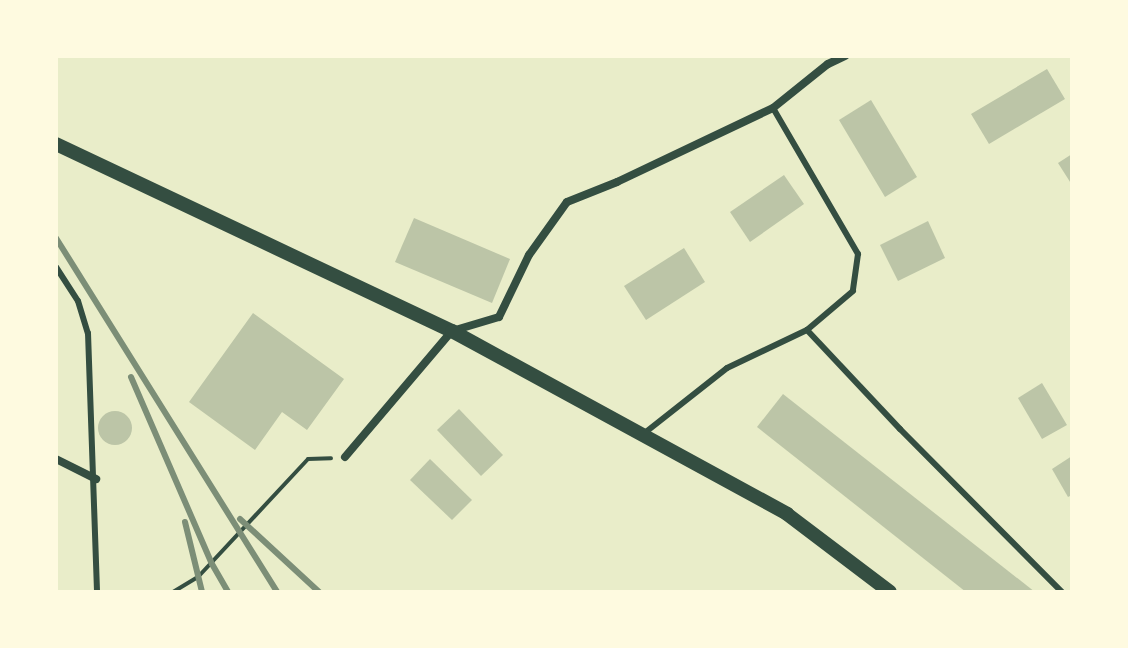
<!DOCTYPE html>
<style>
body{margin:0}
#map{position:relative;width:1128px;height:648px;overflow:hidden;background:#e9edc9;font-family:Lato,sans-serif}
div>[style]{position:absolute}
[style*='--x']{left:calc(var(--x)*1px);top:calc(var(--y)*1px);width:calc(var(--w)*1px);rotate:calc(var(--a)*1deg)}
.building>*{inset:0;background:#bcc5a7}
.round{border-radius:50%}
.path>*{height:4px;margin:-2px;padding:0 2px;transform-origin:2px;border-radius:2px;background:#344e41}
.service>*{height:6px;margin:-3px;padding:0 3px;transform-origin:3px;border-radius:3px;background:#344e41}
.minor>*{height:8px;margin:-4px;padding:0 4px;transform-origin:4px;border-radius:4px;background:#344e41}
.tertiary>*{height:14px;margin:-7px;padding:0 7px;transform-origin:7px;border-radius:7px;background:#344e41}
.rail>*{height:6px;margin:-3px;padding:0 3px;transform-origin:3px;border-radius:3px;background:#7c8e77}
span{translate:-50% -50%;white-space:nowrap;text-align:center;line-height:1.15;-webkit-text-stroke:8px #fefae0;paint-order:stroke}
.frame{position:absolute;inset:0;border:58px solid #fefae0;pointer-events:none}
</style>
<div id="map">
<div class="building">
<i style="clip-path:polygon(1047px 69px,1065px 99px,989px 144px,971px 114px)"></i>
<i style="clip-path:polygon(871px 100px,917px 177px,885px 197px,839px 120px)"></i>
<i style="clip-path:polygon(1072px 154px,1072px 185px,1058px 163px)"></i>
<i style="clip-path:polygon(784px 175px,804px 204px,750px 242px,730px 212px)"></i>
<i style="clip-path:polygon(414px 218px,510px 259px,492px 303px,395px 262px)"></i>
<i style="clip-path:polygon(928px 221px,945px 258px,898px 281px,880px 245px)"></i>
<i style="clip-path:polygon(684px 248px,705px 282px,646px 320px,624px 286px)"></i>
<i style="clip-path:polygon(253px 313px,344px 379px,307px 430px,282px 412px,255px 450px,189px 402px)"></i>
<i style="clip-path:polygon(1042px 383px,1067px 425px,1042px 439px,1018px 398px)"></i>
<i style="clip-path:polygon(783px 394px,1035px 592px,966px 592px,757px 427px)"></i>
<i style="clip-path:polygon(459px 409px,503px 455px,481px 476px,437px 430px)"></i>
<i class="round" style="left:98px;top:411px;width:34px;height:34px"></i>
<i style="clip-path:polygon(1072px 456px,1072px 495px,1068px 497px,1052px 469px)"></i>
<i style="clip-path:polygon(430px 459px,472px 500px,452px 520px,410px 480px)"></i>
</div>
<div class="path">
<i style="--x:173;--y:592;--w:29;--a:-31"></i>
<i style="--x:198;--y:577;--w:161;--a:-47"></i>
<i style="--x:308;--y:459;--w:23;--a:-2"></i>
</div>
<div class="service">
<i style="--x:773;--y:108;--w:169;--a:59.8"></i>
<i style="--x:858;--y:254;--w:37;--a:98"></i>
<i style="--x:853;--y:291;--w:60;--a:139.7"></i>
<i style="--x:807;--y:330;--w:136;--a:46.8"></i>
<i style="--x:900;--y:429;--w:230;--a:45.2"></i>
<i style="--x:56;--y:267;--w:40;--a:57.1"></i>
<i style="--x:78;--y:301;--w:34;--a:73"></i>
<i style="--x:88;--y:333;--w:259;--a:88"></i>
<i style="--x:642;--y:435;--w:108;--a:-38.2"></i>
<i style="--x:727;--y:368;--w:89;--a:-25.4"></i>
</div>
<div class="minor">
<i style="--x:345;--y:457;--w:165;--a:-49.7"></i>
<i style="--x:452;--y:331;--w:49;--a:-16.6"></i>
<i style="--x:499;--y:317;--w:69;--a:-64.2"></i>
<i style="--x:529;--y:255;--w:65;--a:-54.4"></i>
<i style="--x:567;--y:202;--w:54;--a:-21.8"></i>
<i style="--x:617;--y:182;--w:173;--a:-25.4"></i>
<i style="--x:773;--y:108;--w:70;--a:-38.7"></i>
<i style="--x:828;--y:64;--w:19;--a:-25"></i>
<i style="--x:56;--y:459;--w:45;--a:26.6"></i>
</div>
<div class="tertiary">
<i style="--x:56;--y:144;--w:438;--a:25.3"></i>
<i style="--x:452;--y:331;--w:382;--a:28.6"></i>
<i style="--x:787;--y:514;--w:129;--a:37.1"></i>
</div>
<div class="rail">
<i style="--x:56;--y:238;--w:417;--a:58"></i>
<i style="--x:131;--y:377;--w:204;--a:66.6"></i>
<i style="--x:212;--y:564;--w:32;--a:60"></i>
<i style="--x:240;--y:519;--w:108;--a:42.7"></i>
<i style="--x:185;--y:522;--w:72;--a:76.3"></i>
</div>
<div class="frame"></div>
</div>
